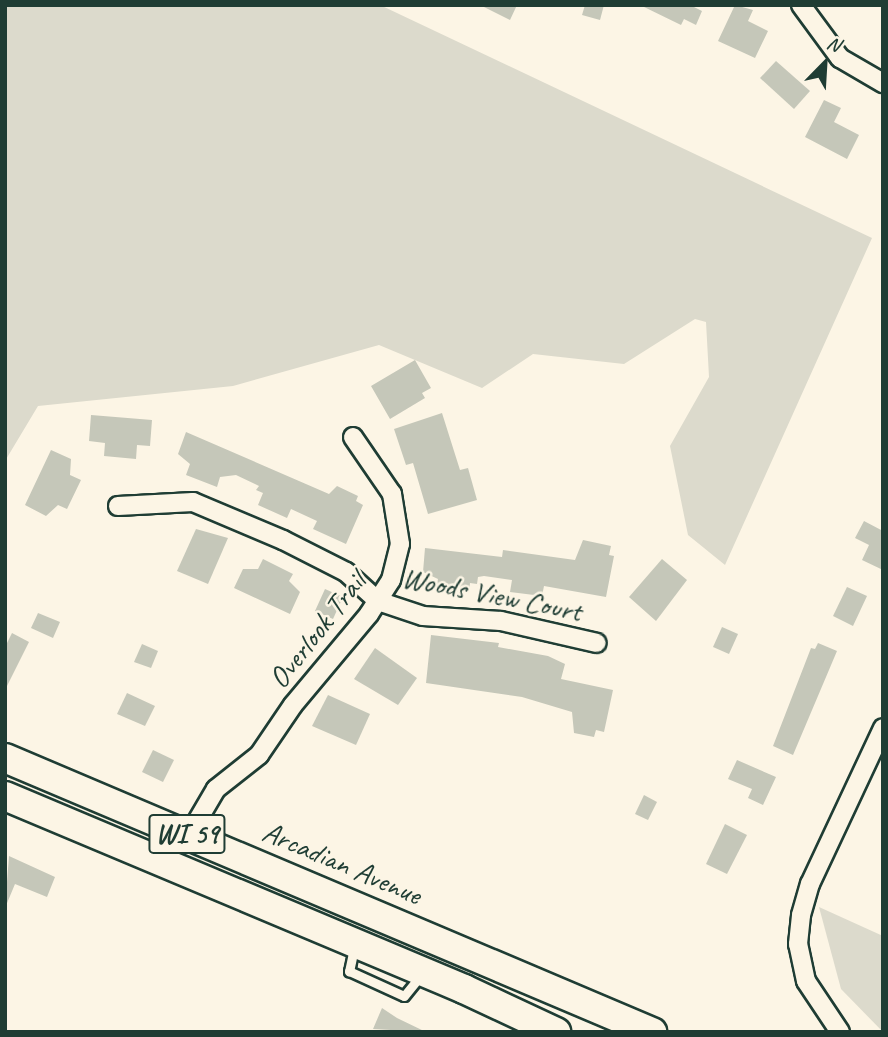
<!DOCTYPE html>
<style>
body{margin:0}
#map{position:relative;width:888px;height:1037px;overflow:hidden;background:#fcf5e5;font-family:Caveat,sans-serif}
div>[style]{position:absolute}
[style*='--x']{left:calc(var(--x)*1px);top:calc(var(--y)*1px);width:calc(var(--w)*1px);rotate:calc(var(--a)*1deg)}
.green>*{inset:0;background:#dcdacc}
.building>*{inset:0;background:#c5c7b9}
.roads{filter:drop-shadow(2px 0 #1f3d34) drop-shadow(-2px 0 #1f3d34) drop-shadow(0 2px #1f3d34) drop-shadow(0 -2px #1f3d34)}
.lane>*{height:9px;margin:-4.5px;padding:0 4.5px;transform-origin:4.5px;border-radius:4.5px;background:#fcf5e5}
.street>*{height:18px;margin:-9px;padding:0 9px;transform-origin:9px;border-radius:9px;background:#fcf5e5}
.primary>*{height:28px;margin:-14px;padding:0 14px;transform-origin:14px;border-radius:14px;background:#fcf5e5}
span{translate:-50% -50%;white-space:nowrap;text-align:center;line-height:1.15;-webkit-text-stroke:5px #fcf5e5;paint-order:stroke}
.shield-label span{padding:2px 5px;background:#fcf5e5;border:2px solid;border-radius:5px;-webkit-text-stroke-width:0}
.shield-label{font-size:28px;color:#1f3d34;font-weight:700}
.street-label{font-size:30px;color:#1f3d34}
.frame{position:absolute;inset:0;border:7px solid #1f3d34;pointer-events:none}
.north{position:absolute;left:790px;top:28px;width:70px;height:70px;-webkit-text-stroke:5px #fcf5e5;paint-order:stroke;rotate:24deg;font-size:19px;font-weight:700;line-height:28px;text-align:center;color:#1f3d34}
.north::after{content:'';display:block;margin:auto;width:24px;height:32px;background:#1f3d34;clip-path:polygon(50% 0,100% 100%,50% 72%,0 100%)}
</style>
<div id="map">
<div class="green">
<i style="clip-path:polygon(5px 5px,380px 5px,872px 238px,725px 565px,688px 535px,670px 446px,709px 377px,706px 322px,695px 319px,624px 364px,533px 354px,482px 388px,379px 345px,233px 386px,38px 406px,5px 461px)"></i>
<i style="clip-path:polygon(819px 907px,883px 936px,883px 1032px,841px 989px)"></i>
</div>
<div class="building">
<i style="clip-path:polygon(480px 5px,517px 5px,510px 20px)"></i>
<i style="clip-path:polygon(585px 5px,604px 5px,600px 20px,582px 15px)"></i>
<i style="clip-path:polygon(640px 5px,690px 5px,702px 11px,696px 25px,684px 19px,681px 25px)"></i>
<i style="clip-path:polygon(735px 5px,753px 10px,748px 21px,768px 31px,755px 58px,718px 41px)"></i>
<i style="clip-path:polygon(776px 61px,810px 91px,794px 109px,760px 78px)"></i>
<i style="clip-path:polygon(824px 100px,841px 108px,834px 122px,859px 135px,847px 159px,805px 137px)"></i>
<i style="clip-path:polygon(415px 360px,431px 388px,422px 393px,425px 398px,390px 419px,371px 386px)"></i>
<i style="clip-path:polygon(442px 413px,460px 470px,468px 468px,477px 500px,428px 514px,413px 463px,406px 465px,394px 429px)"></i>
<i style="clip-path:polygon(91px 415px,152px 420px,150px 446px,137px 445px,136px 459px,104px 456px,105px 443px,89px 441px)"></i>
<i style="clip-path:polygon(186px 432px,329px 494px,337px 486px,358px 496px,356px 501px,363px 505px,346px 544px,313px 529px,317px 521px,291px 509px,287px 518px,258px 505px,263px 493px,256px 490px,259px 486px,236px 475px,220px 477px,217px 487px,186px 475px,190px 464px,178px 454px)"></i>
<i style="clip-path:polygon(51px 450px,71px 459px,70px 475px,81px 480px,67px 509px,58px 505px,46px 516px,25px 505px)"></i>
<i style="clip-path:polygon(864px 521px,883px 531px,883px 570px,862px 560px,869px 545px,855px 538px)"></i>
<i style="clip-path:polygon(196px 529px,228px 538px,208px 584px,177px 571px)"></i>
<i style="clip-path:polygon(583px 540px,611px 546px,609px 555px,614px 556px,606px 597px,544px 586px,542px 596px,510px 592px,512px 580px,484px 576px,478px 577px,477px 584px,470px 583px,469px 593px,436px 590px,438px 579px,423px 572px,425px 548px,502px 557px,503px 550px,575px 560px)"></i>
<i style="clip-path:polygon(263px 559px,293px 574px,289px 581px,300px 592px,290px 614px,234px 588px,243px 569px,258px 569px)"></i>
<i style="clip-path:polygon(662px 559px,687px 580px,656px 621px,629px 597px)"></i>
<i style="clip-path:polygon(847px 587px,867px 596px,853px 626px,833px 616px)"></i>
<i style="clip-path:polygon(325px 589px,343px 597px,333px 619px,315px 611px)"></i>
<i style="clip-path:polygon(38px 613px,60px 622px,53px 638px,31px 628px)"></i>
<i style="clip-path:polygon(722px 627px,738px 634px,729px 654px,713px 647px)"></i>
<i style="clip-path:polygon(12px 633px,29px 642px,5px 690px,5px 647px)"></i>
<i style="clip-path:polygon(431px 635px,499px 643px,498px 647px,548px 656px,565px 664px,561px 679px,613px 690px,604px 732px,596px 730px,594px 737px,574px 733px,572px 712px,522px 697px,426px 683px)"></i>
<i style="clip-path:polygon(818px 643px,837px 651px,793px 755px,773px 746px,811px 648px,815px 649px)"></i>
<i style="clip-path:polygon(142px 644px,158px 651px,151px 668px,134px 662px)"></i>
<i style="clip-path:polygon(375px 648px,417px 678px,398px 705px,354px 679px)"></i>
<i style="clip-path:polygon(127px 693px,155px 706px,145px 726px,117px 714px)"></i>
<i style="clip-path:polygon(328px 695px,370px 714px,356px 745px,312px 726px)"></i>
<i style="clip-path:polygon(153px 750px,174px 760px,163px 782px,142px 772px)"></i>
<i style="clip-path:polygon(737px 760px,776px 777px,763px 805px,748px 798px,752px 789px,728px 779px)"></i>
<i style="clip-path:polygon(644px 795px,657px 802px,648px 820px,635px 814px)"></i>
<i style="clip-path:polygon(725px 824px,747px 835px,727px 874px,706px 864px)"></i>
<i style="clip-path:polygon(9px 856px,55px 877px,47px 897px,15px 884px,5px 908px)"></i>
<i style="clip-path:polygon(382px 1008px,397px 1018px,426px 1032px,373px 1029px)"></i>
</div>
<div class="roads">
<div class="lane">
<i style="--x:354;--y:948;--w:24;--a:102"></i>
<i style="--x:349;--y:971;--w:60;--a:24.4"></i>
<i style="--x:404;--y:996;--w:28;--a:-51"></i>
</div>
<div class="street">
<i style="--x:801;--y:5;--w:66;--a:53.7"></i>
<i style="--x:840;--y:58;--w:50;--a:30.2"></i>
<i style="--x:118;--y:506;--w:75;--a:-3.1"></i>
<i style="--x:193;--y:502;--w:98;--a:22.9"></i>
<i style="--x:283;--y:540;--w:71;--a:26.9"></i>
<i style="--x:346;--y:572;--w:43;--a:42.2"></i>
<i style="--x:378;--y:601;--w:47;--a:18.4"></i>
<i style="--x:423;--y:616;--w:78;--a:3.7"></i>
<i style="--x:501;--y:621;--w:98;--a:12.9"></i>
<i style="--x:189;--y:835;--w:53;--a:-59.6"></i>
<i style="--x:216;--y:789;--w:55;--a:-38.3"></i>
<i style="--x:259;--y:755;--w:60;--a:-55.8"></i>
<i style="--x:293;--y:705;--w:119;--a:-50.1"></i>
<i style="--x:369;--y:614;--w:40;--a:-57.1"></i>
<i style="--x:391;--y:580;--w:37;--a:-76"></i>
<i style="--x:400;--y:544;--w:51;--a:-99.1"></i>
<i style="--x:392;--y:494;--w:69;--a:-124.4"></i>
<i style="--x:840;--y:1032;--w:61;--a:-123.7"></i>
<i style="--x:806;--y:981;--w:38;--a:-102"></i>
<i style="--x:798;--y:944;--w:29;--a:-84"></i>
<i style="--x:801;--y:915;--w:32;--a:-74"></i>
<i style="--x:810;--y:884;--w:172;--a:-64.9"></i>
</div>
<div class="primary">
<i style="--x:5;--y:758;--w:703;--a:22.95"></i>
<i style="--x:5;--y:796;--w:498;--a:22.8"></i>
<i style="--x:464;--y:989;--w:102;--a:25.1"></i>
</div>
</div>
<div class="shield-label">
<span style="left:187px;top:834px">WI 59</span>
</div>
<div class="street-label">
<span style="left:492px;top:594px;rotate:11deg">Woods View Court</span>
<span style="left:317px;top:630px;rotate:-52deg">Overlook Trail</span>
<span style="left:342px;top:863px;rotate:23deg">Arcadian Avenue</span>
</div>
<div class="frame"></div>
<div class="north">N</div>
</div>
